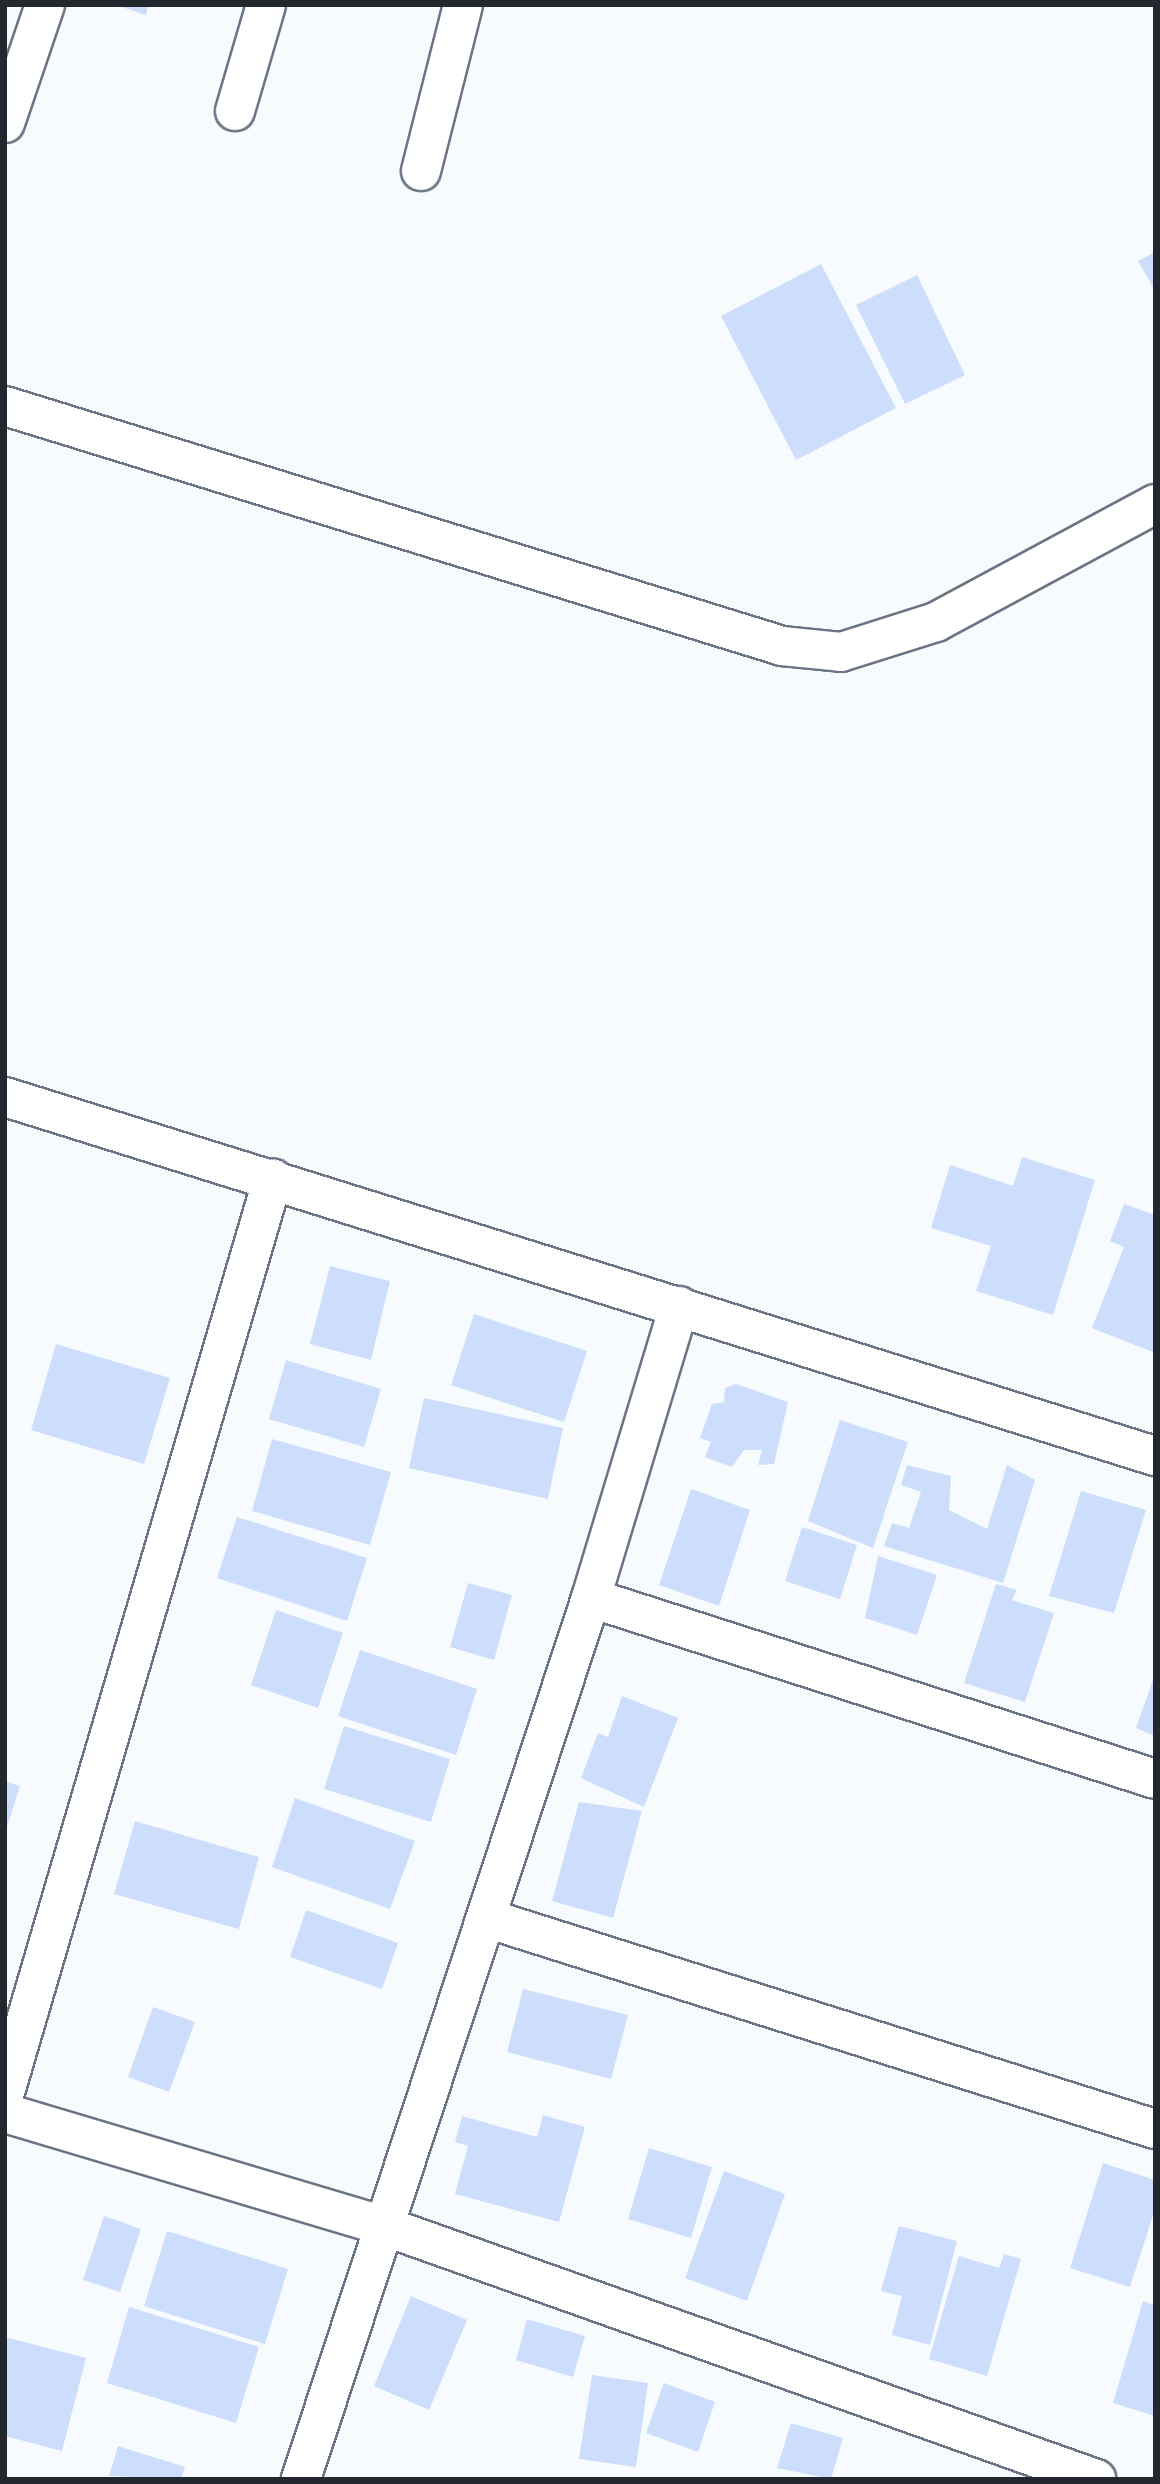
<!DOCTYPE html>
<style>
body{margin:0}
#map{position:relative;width:1160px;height:2484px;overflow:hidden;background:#f8fbfe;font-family:"Asap Condensed",sans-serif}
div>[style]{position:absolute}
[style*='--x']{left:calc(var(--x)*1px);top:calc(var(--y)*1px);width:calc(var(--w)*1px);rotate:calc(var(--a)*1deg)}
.building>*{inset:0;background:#ccdefb}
.roads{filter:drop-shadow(2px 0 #6a7484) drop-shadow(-2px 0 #6a7484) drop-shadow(0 2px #6a7484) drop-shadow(0 -2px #6a7484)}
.minor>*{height:38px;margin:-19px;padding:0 19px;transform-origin:19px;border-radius:19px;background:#fff}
span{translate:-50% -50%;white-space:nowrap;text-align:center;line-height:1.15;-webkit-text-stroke:5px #fff;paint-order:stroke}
.frame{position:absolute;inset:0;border:7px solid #23272e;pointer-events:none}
</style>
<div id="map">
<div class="building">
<i style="clip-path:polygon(116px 5px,148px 5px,146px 15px)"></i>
<i style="clip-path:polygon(1155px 252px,1155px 291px,1138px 261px)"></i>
<i style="clip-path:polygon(821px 264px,896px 408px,796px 460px,721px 316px)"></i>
<i style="clip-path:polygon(917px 275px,965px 375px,905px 404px,856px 305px)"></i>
<i style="clip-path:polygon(1022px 1157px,1095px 1180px,1053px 1315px,976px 1291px,991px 1246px,931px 1228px,950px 1165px,1013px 1186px)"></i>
<i style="clip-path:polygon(1124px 1204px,1155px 1215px,1155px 1353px,1092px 1328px,1124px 1247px,1110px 1241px)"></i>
<i style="clip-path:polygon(330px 1266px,390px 1281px,371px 1360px,310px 1344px)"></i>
<i style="clip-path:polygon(474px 1314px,587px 1351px,564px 1422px,451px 1385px)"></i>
<i style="clip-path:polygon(56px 1344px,170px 1378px,144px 1464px,31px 1430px)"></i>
<i style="clip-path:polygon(286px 1360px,381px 1389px,364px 1447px,269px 1419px)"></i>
<i style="clip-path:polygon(736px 1384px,788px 1402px,774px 1464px,758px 1465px,762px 1450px,744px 1450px,732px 1467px,705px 1457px,711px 1442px,700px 1438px,712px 1404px,724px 1402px,725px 1388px)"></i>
<i style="clip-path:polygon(424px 1398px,563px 1428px,548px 1499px,409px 1468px)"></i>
<i style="clip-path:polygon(840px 1420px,908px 1442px,873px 1548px,808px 1521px)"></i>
<i style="clip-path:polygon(272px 1439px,391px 1472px,370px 1545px,252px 1511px)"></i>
<i style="clip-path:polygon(907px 1465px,951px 1476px,949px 1510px,987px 1529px,1007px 1465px,1035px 1480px,1003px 1583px,884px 1546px,892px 1523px,909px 1528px,921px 1492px,901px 1485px)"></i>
<i style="clip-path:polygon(691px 1489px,750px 1510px,719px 1606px,659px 1585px)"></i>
<i style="clip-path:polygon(1081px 1491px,1146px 1510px,1114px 1613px,1049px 1596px)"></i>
<i style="clip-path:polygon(237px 1517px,367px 1558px,347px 1621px,217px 1578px)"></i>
<i style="clip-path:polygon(802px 1527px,857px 1545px,840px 1599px,785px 1581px)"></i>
<i style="clip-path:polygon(878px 1556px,937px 1575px,917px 1635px,865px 1618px)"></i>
<i style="clip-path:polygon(468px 1583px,512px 1595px,494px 1660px,450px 1647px)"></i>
<i style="clip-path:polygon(996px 1584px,1017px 1590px,1012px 1600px,1054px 1613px,1025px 1702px,964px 1683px)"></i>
<i style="clip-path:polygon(276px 1610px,343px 1633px,318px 1708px,251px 1685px)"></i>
<i style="clip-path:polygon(360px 1650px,477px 1689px,456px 1755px,338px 1716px)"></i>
<i style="clip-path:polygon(1154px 1677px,1155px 1677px,1155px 1736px,1136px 1728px)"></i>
<i style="clip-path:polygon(622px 1696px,678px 1718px,644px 1807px,581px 1778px,598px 1733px,608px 1737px)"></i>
<i style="clip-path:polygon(344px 1726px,450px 1759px,431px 1822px,324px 1789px)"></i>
<i style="clip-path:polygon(5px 1781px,20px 1786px,6px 1830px,5px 1830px)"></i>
<i style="clip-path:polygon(295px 1798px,415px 1841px,390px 1909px,272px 1867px)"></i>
<i style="clip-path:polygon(579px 1802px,642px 1811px,613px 1918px,552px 1901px)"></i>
<i style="clip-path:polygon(135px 1821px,259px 1857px,239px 1929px,114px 1894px)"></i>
<i style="clip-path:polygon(306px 1910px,398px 1943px,382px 1989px,290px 1957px)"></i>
<i style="clip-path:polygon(523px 1989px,628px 2015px,611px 2079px,507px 2052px)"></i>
<i style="clip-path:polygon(153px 2007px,195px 2022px,169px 2092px,128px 2077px)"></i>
<i style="clip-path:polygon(543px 2115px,585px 2127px,559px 2222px,455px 2194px,468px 2146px,455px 2142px,462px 2116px,537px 2137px)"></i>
<i style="clip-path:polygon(649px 2148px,712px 2167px,691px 2238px,628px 2219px)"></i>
<i style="clip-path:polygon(1103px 2163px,1155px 2180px,1155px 2209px,1130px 2287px,1070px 2268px)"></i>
<i style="clip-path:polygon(724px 2171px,785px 2194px,747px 2301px,685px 2278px)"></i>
<i style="clip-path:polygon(104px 2216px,141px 2229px,120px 2292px,83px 2280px)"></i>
<i style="clip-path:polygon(899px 2226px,957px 2241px,930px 2345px,892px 2335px,902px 2296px,881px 2291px)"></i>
<i style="clip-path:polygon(167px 2231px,288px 2269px,265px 2344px,144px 2306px)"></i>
<i style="clip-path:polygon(1004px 2254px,1021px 2259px,987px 2376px,929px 2359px,959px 2256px,999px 2268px)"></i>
<i style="clip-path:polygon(411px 2296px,467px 2320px,429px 2410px,374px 2386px)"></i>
<i style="clip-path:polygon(1143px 2301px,1155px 2305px,1155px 2416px,1113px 2403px)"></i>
<i style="clip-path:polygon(129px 2307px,259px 2347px,236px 2423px,107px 2383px)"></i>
<i style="clip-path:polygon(527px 2319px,585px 2336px,573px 2377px,516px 2360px)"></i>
<i style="clip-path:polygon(5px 2337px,86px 2358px,62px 2451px,5px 2436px)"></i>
<i style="clip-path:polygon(592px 2375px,648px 2383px,636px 2467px,579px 2459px)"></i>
<i style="clip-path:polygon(664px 2383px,715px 2402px,698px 2452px,646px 2433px)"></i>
<i style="clip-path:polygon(791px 2423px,843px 2438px,831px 2479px,777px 2468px)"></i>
<i style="clip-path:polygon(118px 2446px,185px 2467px,181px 2479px,109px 2476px)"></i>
</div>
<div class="roads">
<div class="minor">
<i style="--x:235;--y:111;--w:110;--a:-73.7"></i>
<i style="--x:5;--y:123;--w:125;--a:-71.3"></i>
<i style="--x:421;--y:171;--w:171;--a:-75.8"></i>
<i style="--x:5;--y:406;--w:813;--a:17.16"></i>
<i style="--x:782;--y:646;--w:59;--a:5.8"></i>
<i style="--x:841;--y:652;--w:100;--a:-17.5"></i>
<i style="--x:936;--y:622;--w:249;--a:-28.3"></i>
<i style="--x:5;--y:1097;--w:1205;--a:17.34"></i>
<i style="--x:591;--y:1598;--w:592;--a:17.79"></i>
<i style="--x:486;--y:1918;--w:701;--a:17.51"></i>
<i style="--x:5;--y:2092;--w:952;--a:-73.66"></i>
<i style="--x:5;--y:2113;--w:395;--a:16.6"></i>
<i style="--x:384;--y:2226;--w:756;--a:19.56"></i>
<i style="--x:301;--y:2479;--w:928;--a:-71.78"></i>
<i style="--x:591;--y:1598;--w:305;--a:-73.2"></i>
</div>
</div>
<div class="frame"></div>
</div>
